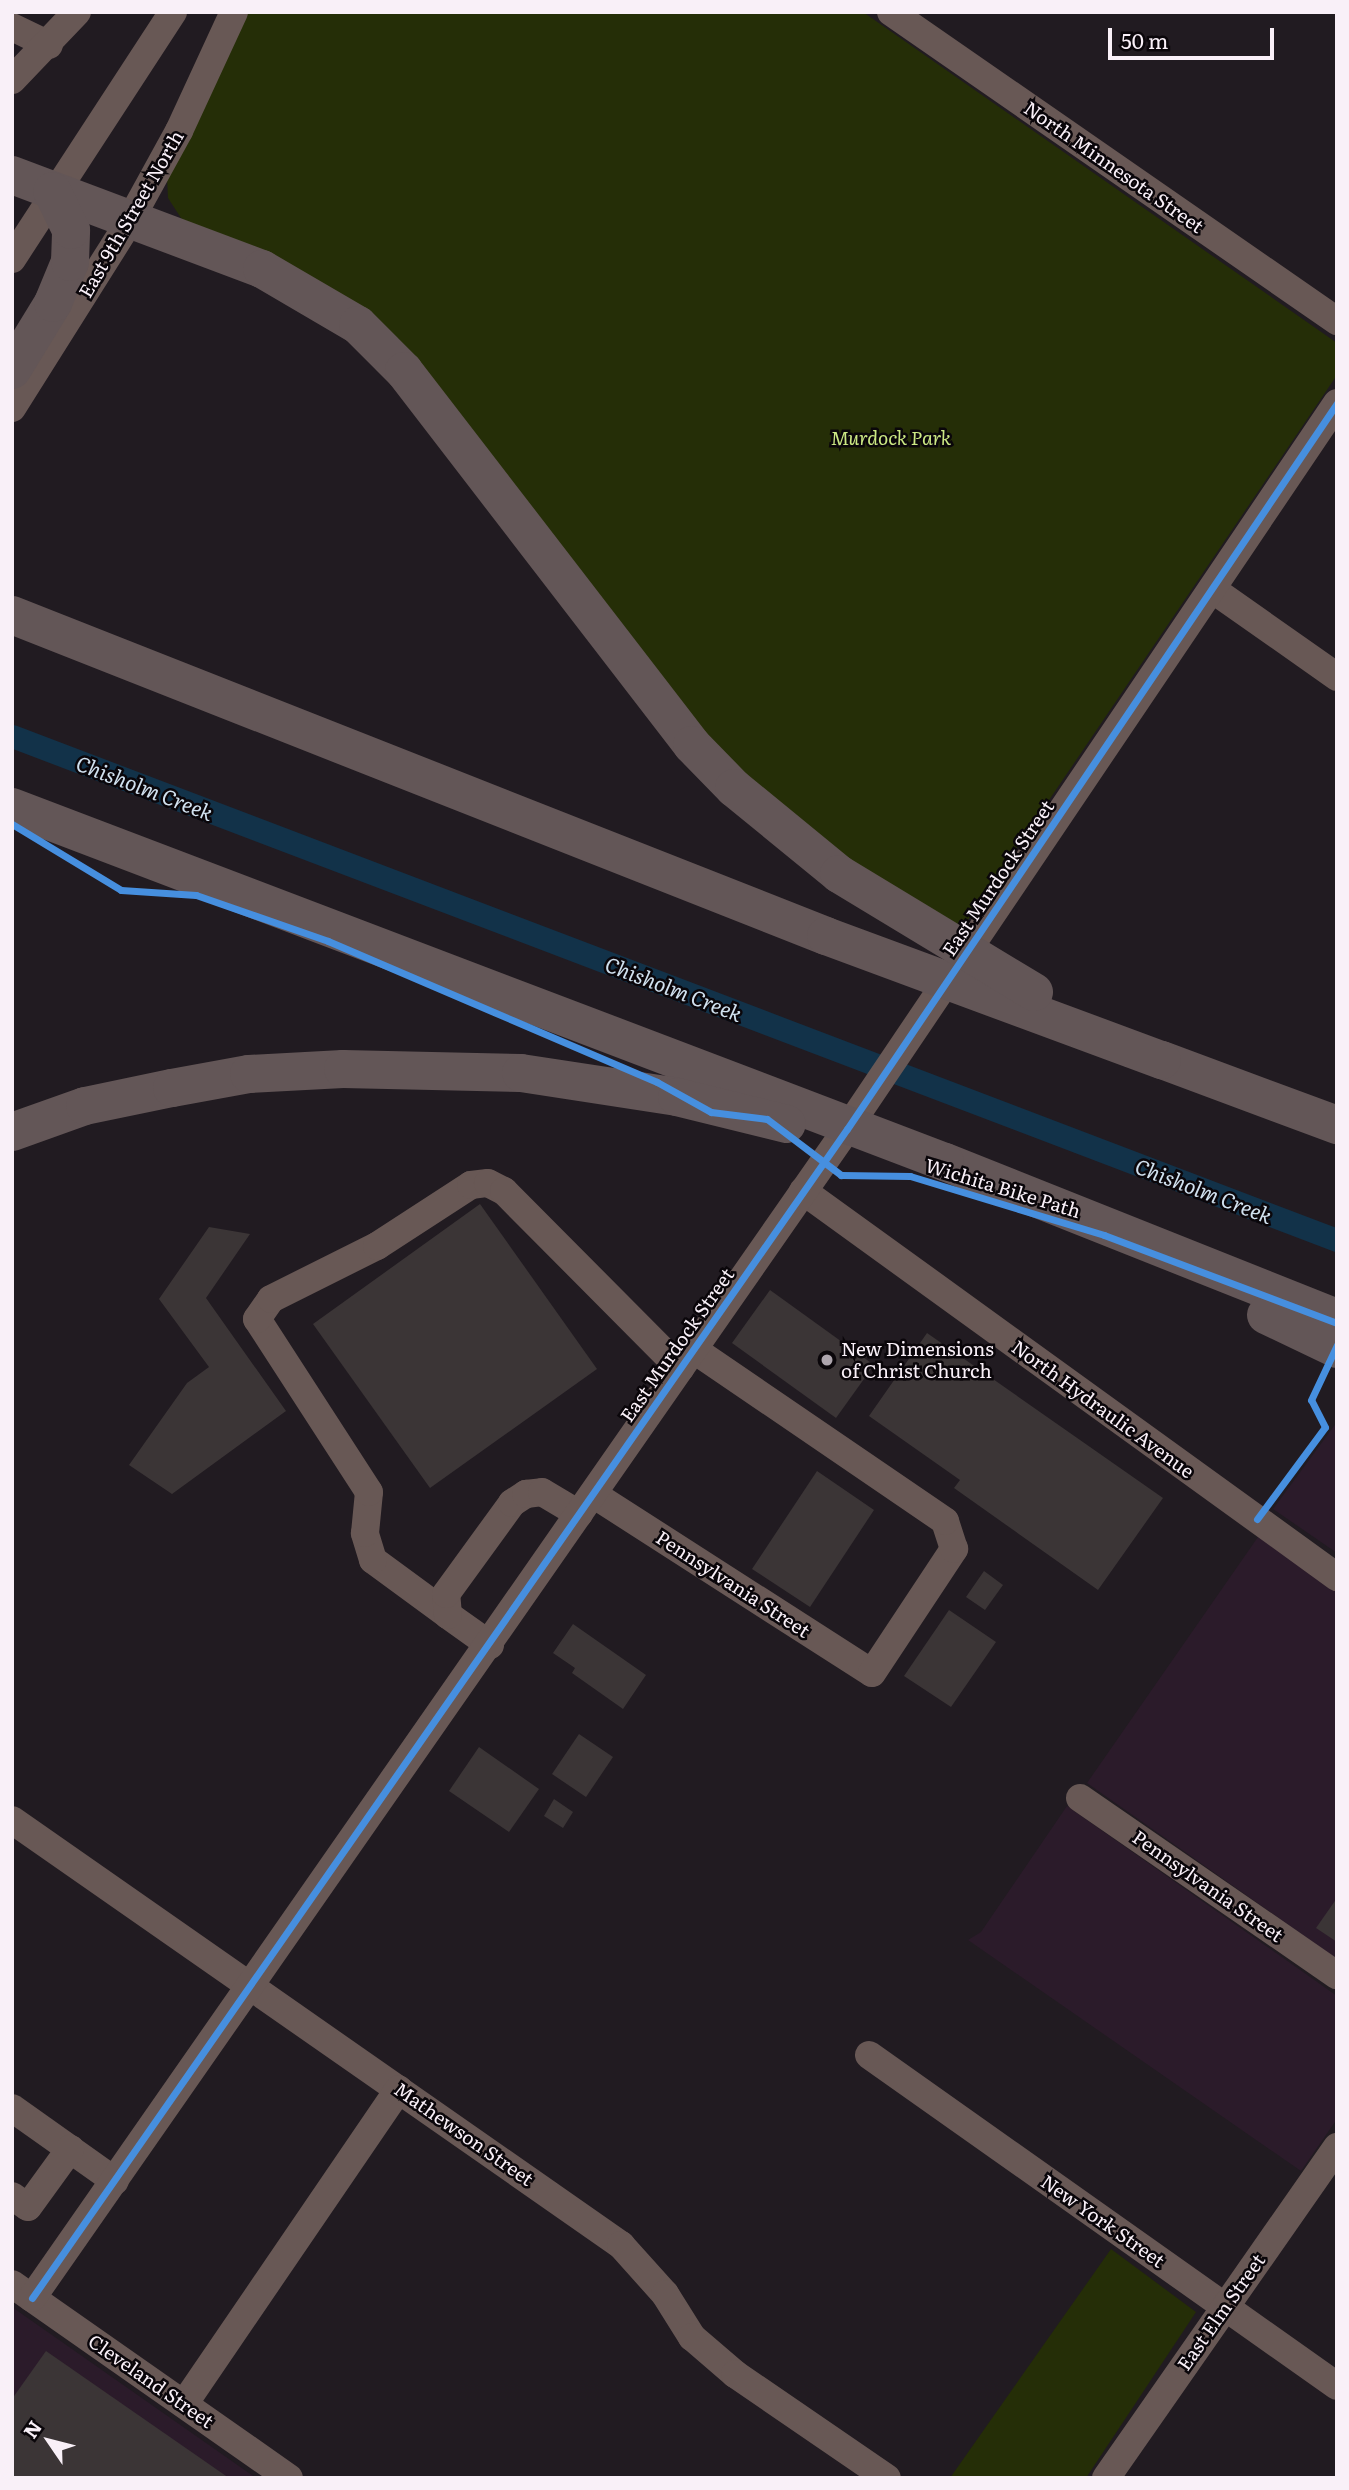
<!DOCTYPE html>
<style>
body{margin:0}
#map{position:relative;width:1349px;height:2490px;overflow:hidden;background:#211b21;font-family:Literata,serif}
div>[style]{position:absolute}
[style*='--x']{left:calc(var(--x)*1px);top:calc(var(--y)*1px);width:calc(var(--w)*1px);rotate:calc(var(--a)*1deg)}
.built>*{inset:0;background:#2b1b2a}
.green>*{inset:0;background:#252e07}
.canal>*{height:23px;margin:-11.5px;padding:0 11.5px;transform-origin:11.5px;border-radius:11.5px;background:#123249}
.building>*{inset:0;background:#3b3536}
.minor>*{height:28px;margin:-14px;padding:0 14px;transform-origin:14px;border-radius:14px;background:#685855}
.highway>*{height:38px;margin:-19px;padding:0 19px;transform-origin:19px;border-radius:19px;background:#635657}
.highway-bridge>*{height:38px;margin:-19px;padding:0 19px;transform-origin:19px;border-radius:19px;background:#635657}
.cycleway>*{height:7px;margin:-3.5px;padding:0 3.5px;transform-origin:3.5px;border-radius:3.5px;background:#468fdf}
.dots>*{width:19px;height:19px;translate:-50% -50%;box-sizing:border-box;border:4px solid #0a060a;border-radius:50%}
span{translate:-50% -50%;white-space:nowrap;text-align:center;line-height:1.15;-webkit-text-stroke:5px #0a060a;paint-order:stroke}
.street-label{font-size:19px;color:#f9f0f8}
.park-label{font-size:19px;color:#cce984;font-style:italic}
.poi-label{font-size:19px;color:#f9f0f8}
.left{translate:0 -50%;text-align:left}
.water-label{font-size:21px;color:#d1e1ef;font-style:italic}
.frame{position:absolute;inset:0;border:14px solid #f9f0f8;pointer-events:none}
.north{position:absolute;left:14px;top:2406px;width:70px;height:70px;-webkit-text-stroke:5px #0a060a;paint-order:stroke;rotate:305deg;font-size:19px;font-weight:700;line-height:28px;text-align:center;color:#f9f0f8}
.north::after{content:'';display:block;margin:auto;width:24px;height:32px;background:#f9f0f8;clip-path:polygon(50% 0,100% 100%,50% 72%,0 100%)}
.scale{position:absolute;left:1108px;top:28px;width:166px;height:32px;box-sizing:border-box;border:4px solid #f9f0f8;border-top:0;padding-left:9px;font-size:21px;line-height:24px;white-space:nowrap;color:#f9f0f8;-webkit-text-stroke:5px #0a060a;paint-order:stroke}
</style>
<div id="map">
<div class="built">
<i style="clip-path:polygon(1337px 1422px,1337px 1553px,1273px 1509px)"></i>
<i style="clip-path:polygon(1258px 1537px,1337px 1591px,1337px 1959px,1087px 1783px)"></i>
<i style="clip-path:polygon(1067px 1806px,1337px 1996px,1337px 2119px,1301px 2171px,968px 1940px,981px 1932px)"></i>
<i style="clip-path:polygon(12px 2307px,256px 2478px,12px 2478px)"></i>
</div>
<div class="green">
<i style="clip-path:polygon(242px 12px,863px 12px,1337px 343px,1337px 375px,959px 933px,845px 864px,697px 729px,448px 405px,181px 218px,168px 198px,167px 177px)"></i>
<i style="clip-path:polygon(1111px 2249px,1196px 2312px,1086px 2478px,950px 2478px)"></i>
</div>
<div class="canal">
<i style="--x:12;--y:736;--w:1418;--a:20.83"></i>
</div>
<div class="building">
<i style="clip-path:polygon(480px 1204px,597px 1369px,430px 1488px,313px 1324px)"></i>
<i style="clip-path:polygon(209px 1227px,250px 1234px,206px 1298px,286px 1411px,172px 1494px,129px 1465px,187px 1383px,209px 1367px,159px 1299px)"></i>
<i style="clip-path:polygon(770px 1290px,874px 1365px,836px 1418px,732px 1343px)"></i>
<i style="clip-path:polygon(927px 1333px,1163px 1498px,1098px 1590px,954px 1488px,960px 1480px,869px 1416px)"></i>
<i style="clip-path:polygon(817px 1471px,874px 1510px,810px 1607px,752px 1569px)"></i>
<i style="clip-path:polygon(984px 1571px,1003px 1585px,985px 1610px,966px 1597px)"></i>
<i style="clip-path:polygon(949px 1610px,996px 1642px,951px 1707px,904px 1676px)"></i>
<i style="clip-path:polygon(573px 1624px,646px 1675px,623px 1709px,572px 1673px,575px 1668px,553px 1653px)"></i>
<i style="clip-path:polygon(579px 1734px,613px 1757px,586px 1797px,552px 1774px)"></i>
<i style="clip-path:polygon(479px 1747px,539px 1789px,509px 1832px,449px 1791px)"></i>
<i style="clip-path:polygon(554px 1799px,573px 1812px,563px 1828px,544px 1816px)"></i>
<i style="clip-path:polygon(1337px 1898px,1337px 1942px,1316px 1928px)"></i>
<i style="clip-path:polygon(46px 2351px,229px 2478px,12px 2478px,12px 2399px)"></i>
</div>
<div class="minor">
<i style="--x:891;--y:12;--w:543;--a:34.72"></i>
<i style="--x:12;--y:27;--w:41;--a:25.9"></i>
<i style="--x:12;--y:80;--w:94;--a:-46.3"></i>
<i style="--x:12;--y:259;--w:295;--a:-56.9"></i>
<i style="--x:12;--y:408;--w:220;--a:-57.8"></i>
<i style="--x:129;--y:222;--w:104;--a:-61.2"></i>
<i style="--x:179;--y:131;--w:131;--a:-65.2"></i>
<i style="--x:1212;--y:589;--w:153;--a:35.1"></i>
<i style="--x:803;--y:1191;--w:659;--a:35.86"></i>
<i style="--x:593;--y:1494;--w:331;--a:32.7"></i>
<i style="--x:872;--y:1673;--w:149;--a:-56.5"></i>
<i style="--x:954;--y:1549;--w:29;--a:-108"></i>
<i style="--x:945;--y:1521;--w:305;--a:-145.7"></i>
<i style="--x:448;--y:1615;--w:93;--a:-143.7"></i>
<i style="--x:373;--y:1560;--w:28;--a:-107"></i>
<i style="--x:365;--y:1533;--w:41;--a:-84.4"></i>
<i style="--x:369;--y:1492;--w:206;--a:-122.9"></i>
<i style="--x:257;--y:1319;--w:24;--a:-55"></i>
<i style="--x:271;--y:1299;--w:119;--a:-26.6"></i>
<i style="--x:377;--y:1246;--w:112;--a:-33"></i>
<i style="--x:471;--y:1185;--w:17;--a:-7"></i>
<i style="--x:488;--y:1183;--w:18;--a:27"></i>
<i style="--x:504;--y:1191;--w:250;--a:45.2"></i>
<i style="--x:490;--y:1645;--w:52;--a:-144.5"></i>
<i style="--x:448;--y:1615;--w:21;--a:-95"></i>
<i style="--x:446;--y:1594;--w:112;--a:-54"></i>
<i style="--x:512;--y:1503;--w:17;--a:-33"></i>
<i style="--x:526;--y:1494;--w:16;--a:-7"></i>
<i style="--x:542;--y:1492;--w:43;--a:30.7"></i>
<i style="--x:1080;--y:1798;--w:312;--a:34.6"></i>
<i style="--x:12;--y:1820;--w:743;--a:34.91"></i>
<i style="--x:621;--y:2245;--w:66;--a:48.1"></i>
<i style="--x:665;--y:2294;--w:51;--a:57.9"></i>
<i style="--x:692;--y:2337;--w:57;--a:40.7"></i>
<i style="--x:735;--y:2374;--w:184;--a:34.4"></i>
<i style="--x:869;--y:2055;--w:573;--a:35.27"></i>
<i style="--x:12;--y:2108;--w:126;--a:35.3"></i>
<i style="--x:12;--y:2196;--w:19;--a:35"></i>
<i style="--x:28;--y:2207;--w:72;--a:-54.1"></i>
<i style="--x:12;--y:2284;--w:338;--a:35"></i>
<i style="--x:32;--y:2298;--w:1425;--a:-55.12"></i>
<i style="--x:847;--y:1129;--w:876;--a:-55.98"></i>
<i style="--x:184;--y:2404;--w:381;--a:-55.7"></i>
<i style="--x:1106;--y:2478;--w:404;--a:-55.1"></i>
</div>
<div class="highway">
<i style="--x:12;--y:175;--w:267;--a:20.6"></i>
<i style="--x:262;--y:269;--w:111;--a:30.3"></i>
<i style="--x:358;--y:325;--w:65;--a:45"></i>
<i style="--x:404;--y:371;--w:472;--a:52.4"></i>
<i style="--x:12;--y:370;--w:79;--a:-58.5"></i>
<i style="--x:53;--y:303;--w:44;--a:-67.5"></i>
<i style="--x:70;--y:262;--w:32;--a:-88"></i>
<i style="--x:71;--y:230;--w:43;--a:-116"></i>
<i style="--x:1162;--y:1060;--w:187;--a:20.4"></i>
<i style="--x:12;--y:1132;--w:77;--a:-19.6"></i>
<i style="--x:85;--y:1106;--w:89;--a:-11.7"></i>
<i style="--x:172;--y:1088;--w:78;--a:-10.3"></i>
<i style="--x:249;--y:1074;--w:94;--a:-3"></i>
<i style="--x:945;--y:1162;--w:422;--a:21.7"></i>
<i style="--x:1266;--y:1315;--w:79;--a:25.6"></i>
</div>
<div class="highway-bridge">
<i style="--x:12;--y:615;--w:875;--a:21.52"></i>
<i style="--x:826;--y:936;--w:358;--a:20.3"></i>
<i style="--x:692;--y:745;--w:60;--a:45.7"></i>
<i style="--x:734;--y:788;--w:136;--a:39.3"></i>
<i style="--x:839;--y:874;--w:228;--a:31.2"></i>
<i style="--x:12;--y:807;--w:998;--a:20.83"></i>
<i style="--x:343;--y:1069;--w:178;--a:1.3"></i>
<i style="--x:521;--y:1073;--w:158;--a:8.7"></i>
<i style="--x:677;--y:1097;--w:113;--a:13.8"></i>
</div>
<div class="cycleway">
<i style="--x:12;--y:824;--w:127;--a:31.2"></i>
<i style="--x:121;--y:890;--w:75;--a:3.8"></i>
<i style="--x:196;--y:895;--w:140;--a:19.2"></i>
<i style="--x:328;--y:941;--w:358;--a:23.2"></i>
<i style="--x:657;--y:1082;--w:62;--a:29.1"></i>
<i style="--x:711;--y:1112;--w:56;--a:7.1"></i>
<i style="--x:767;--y:1119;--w:93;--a:37.1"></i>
<i style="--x:841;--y:1175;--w:69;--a:0.8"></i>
<i style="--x:910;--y:1176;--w:203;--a:16.9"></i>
<i style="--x:1104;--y:1235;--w:249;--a:20.7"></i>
<i style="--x:1257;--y:1519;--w:114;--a:-53.5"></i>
<i style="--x:1325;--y:1427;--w:30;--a:-117"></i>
<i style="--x:1311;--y:1400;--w:61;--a:-64.7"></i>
<i style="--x:32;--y:2298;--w:1425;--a:-55.12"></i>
<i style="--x:847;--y:1129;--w:876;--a:-55.98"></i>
</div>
<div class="dots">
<i style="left:827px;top:1360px;background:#ada5ad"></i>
</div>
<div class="street-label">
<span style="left:1114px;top:167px;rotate:35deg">North Minnesota Street</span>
<span style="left:131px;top:214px;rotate:-60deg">East 9th Street North</span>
<span style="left:998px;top:878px;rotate:-56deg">East Murdock Street</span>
<span style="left:1003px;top:1188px;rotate:17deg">Wichita Bike Path</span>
<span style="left:677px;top:1345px;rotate:-55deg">East Murdock Street</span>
<span style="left:1103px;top:1409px;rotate:36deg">North Hydraulic Avenue</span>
<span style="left:733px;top:1584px;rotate:33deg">Pennsylvania Street</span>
<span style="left:1208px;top:1886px;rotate:35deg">Pennsylvania Street</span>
<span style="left:464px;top:2134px;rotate:35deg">Mathewson Street</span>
<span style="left:1103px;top:2221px;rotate:35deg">New York Street</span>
<span style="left:1221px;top:2312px;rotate:-55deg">East Elm Street</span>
<span style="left:151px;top:2381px;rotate:35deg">Cleveland Street</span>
</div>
<div class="park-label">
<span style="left:891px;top:438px">Murdock Park</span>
</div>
<div class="poi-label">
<span class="left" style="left:841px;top:1360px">New Dimensions<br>of Christ Church</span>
</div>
<div class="water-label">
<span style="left:145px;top:787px;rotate:21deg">Chisholm Creek</span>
<span style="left:674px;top:988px;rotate:21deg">Chisholm Creek</span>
<span style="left:1204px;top:1190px;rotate:21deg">Chisholm Creek</span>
</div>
<div class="frame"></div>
<div class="north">N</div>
<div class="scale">50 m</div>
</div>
